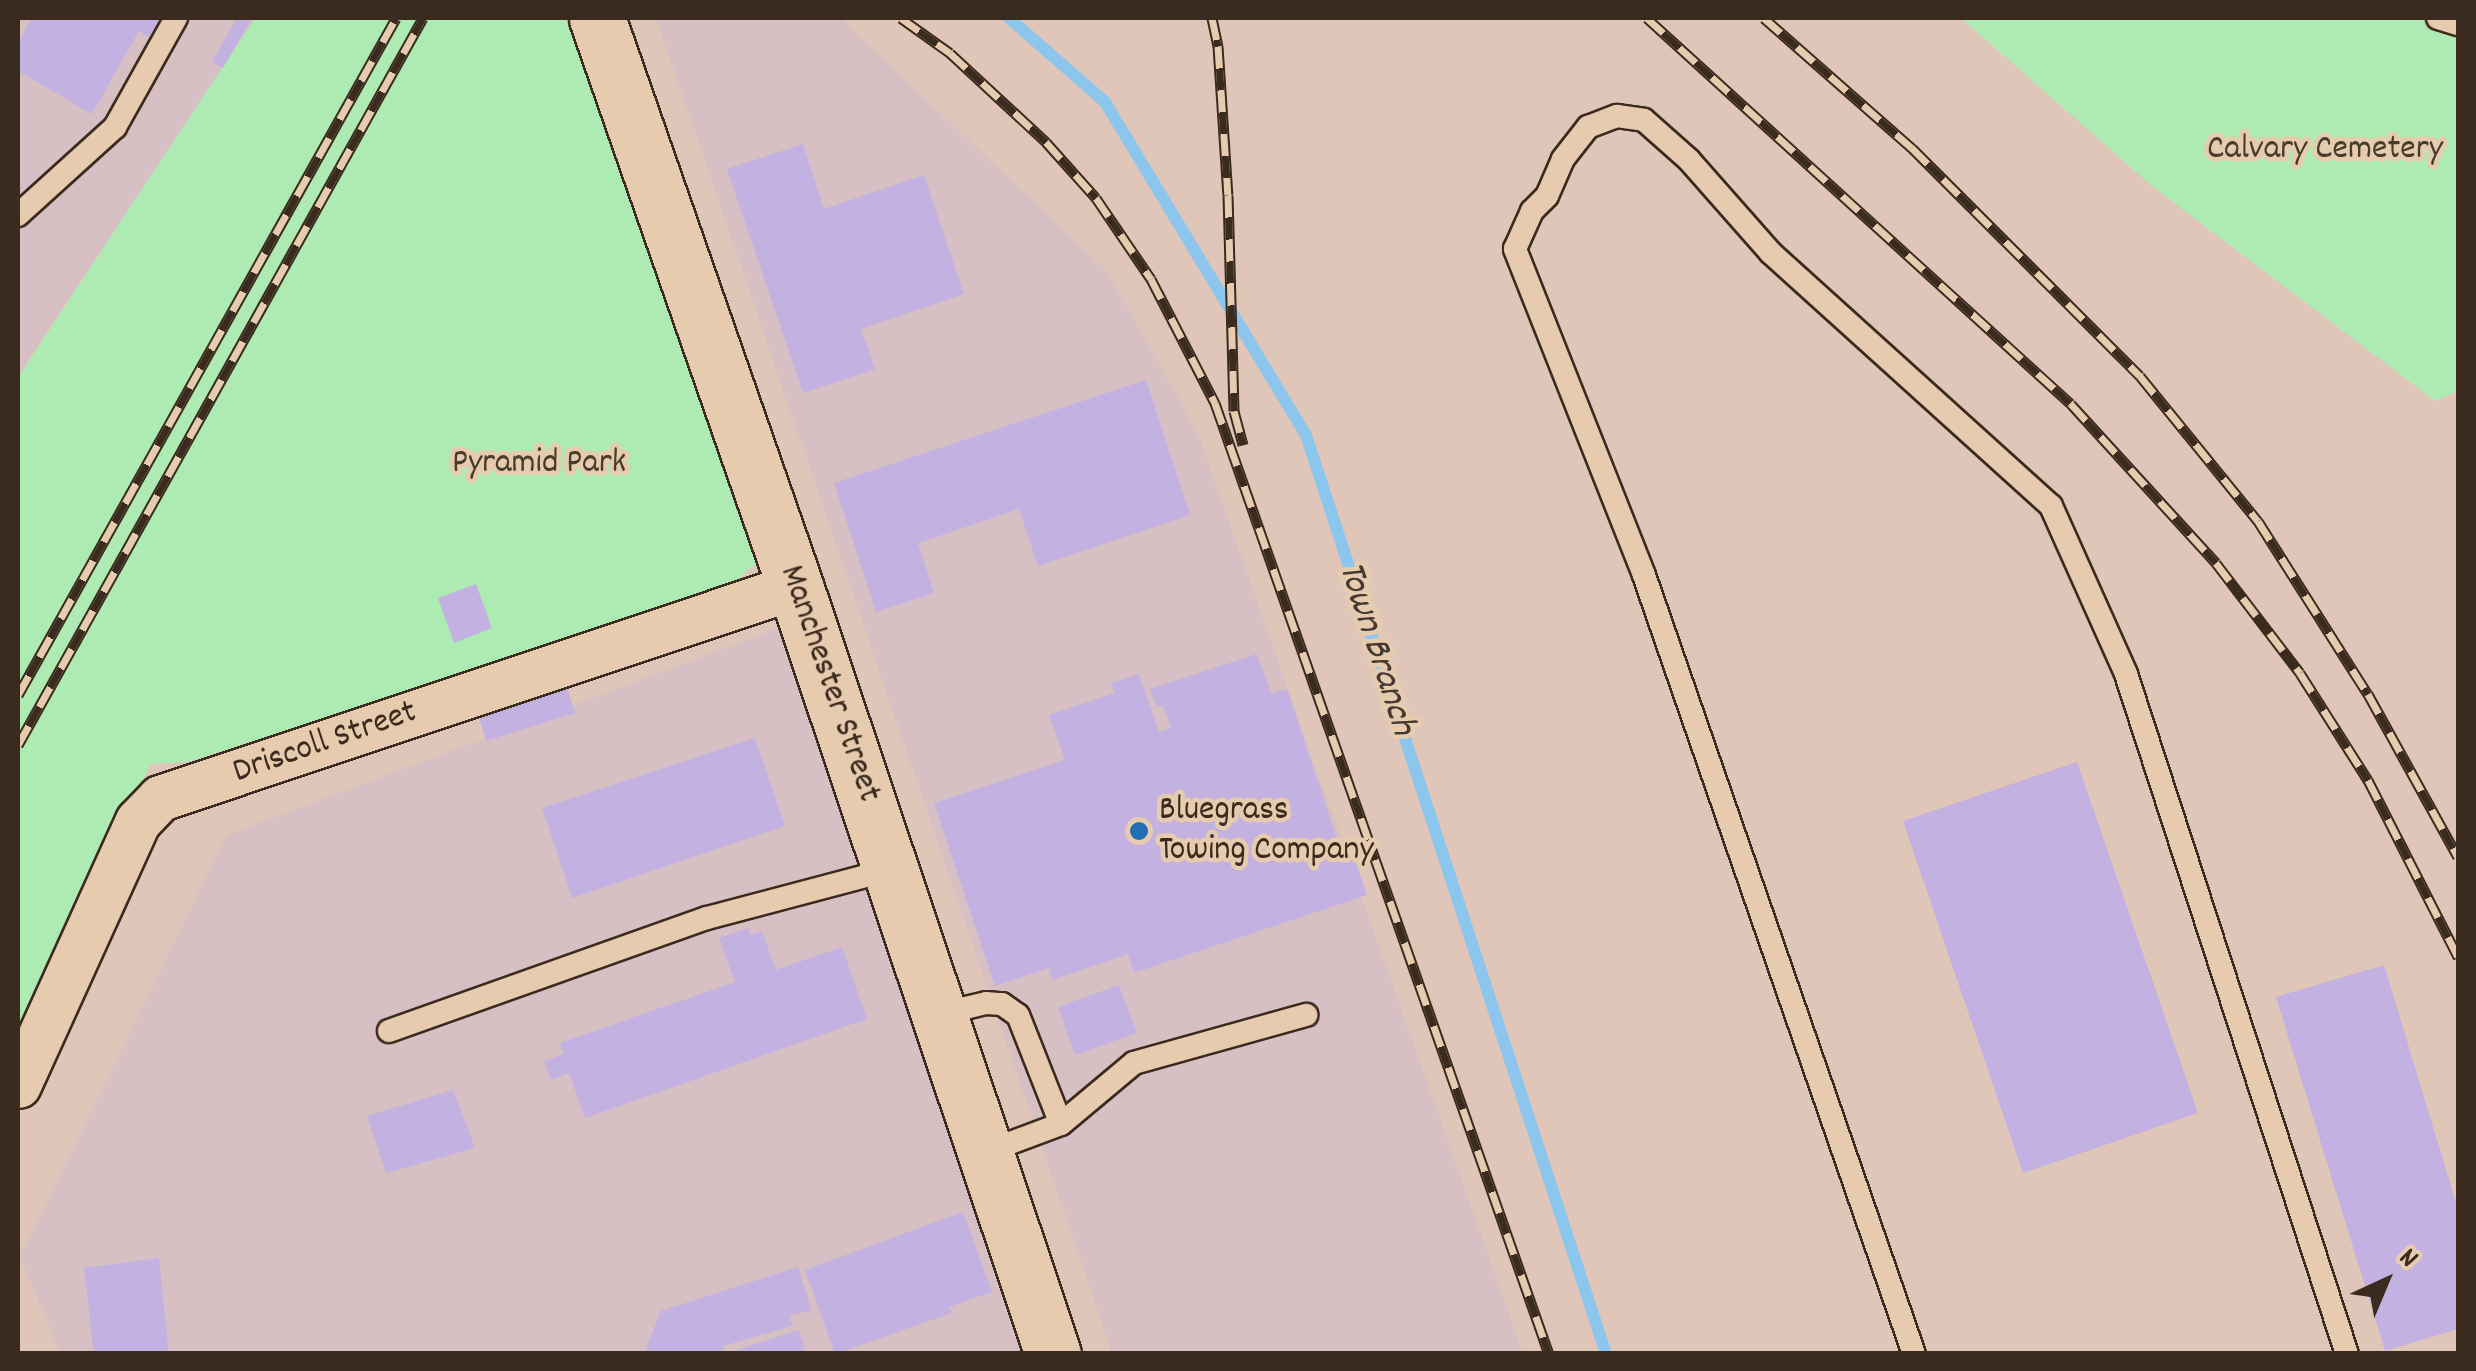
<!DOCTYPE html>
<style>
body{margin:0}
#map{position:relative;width:2476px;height:1371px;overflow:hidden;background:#e0c6b8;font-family:Dekko,sans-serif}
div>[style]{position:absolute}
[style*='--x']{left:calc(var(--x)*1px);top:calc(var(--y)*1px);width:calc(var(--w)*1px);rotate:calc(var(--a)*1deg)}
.built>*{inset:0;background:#d7c0c4}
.green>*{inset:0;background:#aeebb2}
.stream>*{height:12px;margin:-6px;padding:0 6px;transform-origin:6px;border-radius:6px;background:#8dc6ec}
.building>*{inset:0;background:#c2b1e1}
.roads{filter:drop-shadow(2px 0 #3b2a1e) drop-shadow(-2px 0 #3b2a1e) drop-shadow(0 2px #3b2a1e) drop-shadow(0 -2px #3b2a1e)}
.lane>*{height:22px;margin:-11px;padding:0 11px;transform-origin:11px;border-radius:11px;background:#e7cbae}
.street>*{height:45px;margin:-22.5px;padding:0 22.5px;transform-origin:22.5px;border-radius:22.5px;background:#e7cbae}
.secondary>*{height:55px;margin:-27.5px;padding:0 27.5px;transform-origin:27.5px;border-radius:27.5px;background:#e7cbae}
.rail>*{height:11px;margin-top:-5.5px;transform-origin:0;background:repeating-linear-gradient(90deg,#e7cbae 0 22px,#3b2a1e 0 44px);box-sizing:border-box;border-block:2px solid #3b2a1e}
.dots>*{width:28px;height:28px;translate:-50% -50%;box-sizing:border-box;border:5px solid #e7cbae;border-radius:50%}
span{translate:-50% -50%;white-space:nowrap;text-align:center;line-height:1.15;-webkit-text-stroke:9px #e7cbae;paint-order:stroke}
.park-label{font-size:35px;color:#463d2d}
.street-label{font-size:35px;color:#3b2a1e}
.poi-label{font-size:35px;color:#3b2a1e}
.left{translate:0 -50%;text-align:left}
.water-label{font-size:38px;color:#433a33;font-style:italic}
.frame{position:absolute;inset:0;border:20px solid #3b2a1e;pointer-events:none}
.north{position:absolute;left:2336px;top:1231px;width:100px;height:100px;-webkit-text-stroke:8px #e7cbae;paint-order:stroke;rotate:44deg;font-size:28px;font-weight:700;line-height:40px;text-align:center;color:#3b2a1e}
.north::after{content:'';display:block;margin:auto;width:35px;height:45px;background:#3b2a1e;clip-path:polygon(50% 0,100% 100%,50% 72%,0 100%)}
</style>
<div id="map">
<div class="built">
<i style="clip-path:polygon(18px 18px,255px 18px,18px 377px)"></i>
<i style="clip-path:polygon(656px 18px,840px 18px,1107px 271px,1197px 431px,1523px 1353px,1112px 1353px)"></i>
<i style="clip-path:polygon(787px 625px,1023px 1353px,60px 1353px,20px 1256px,227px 835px)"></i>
</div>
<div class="green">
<i style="clip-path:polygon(255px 18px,569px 18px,759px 561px,728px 588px,188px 762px,151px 764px,18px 1027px,18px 377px)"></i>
<i style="clip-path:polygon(1961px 18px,2458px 18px,2458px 391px,2435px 401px,2152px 186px)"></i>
</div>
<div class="stream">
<i style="--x:1009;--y:18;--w:128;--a:41.2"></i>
<i style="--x:1105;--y:102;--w:389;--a:58.9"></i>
<i style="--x:1306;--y:435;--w:967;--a:71.92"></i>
</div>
<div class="building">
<i style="clip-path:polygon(32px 18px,160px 18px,149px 37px,139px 31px,92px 114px,18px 71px,18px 43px)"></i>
<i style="clip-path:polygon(237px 18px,252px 18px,223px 68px,212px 62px)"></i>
<i style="clip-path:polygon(803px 144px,824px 209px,924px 175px,964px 294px,861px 329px,875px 369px,803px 393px,727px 169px)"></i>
<i style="clip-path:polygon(1146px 380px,1190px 515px,1038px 566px,1019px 509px,918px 543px,934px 593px,876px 612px,834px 483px)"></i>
<i style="clip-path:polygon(476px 584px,492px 628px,454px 643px,438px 598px)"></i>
<i style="clip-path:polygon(1257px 654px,1271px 694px,1287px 689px,1345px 863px,1355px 859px,1367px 895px,1134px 973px,1128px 954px,1052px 980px,1049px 968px,995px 986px,934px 803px,1065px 760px,1049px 715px,1115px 693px,1111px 683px,1139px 674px,1159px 732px,1171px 728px,1163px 705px,1157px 707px,1150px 689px)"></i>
<i style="clip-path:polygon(565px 682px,575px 713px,486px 741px,477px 710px)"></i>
<i style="clip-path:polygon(755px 738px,785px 826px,572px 898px,542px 808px)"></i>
<i style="clip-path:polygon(2077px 762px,2198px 1113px,2023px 1173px,1903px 821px)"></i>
<i style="clip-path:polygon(748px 928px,751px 935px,762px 931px,776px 970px,842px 947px,867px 1019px,585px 1118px,569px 1073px,551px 1080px,544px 1061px,564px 1054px,560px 1043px,735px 982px,719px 938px)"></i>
<i style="clip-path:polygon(2384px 965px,2458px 1209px,2458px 1329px,2385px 1351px,2276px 997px)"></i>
<i style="clip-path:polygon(1119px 985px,1137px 1033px,1075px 1055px,1058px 1007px)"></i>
<i style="clip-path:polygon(453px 1090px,475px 1148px,386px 1173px,367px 1116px)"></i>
<i style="clip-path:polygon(963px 1212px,992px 1292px,949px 1307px,952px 1313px,835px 1354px,805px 1270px)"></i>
<i style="clip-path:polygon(159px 1258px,169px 1354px,94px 1354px,84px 1268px)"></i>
<i style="clip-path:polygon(798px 1267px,812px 1311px,790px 1315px,792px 1326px,723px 1346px,724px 1354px,644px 1354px,661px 1311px)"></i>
<i style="clip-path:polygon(799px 1330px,806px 1354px,739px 1354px,737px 1350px)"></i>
</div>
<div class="roads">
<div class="lane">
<i style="--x:2438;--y:18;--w:21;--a:17"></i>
<i style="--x:18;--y:215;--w:131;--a:-42.2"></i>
<i style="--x:115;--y:127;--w:125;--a:-60.8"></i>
<i style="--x:940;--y:1014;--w:47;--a:-13.4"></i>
<i style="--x:986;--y:1003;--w:16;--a:4"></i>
<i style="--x:1002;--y:1004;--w:19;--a:35"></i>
<i style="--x:1018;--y:1015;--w:117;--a:68.5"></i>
<i style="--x:1061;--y:1124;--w:80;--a:159.5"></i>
<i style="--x:389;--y:1031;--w:337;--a:-19.6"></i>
<i style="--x:707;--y:918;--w:191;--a:-14.8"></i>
<i style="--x:1061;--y:1124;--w:95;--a:-39.9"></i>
<i style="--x:1134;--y:1063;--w:179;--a:-15.6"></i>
<i style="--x:1914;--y:1354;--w:824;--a:-109.12"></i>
<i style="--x:1644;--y:575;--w:351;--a:-111.6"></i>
<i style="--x:1515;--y:249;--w:42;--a:-65.9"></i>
<i style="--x:1532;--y:211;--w:21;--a:-45"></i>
<i style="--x:1547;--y:196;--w:40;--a:-66.6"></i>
<i style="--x:1563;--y:159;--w:41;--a:-52"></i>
<i style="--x:1588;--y:127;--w:31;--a:-21"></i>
<i style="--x:1617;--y:116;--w:27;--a:8"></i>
<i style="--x:1644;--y:120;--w:60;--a:41.6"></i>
<i style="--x:1689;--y:160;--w:124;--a:48.6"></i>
<i style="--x:1771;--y:253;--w:377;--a:42.1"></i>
<i style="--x:2051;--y:506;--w:184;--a:65.9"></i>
<i style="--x:2126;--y:674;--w:715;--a:72"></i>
</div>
<div class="street">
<i style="--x:18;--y:1085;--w:290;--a:-65.6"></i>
<i style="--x:138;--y:821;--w:32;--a:-46"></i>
<i style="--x:160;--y:798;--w:669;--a:-18.46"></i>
</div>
<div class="secondary">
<i style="--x:597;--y:18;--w:602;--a:70.78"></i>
<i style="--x:795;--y:586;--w:810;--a:71.43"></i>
</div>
</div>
<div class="rail">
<i style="--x:901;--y:18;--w:60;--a:35.5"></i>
<i style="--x:950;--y:53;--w:131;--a:42.8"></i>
<i style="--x:1046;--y:142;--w:75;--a:48.2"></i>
<i style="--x:1096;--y:198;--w:98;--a:55.8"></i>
<i style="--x:1151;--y:279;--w:140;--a:62.7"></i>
<i style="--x:1215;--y:403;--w:1008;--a:70.65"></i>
<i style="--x:1212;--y:18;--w:29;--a:78"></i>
<i style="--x:1218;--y:46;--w:149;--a:86.2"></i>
<i style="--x:1228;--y:195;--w:216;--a:88.4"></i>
<i style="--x:1234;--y:411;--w:35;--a:75"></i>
<i style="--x:1647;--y:18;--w:573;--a:42.31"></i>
<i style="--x:2071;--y:404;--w:215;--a:47.6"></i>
<i style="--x:2216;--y:563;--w:138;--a:52.6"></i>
<i style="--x:2300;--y:673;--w:127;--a:57.6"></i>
<i style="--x:2368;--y:780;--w:199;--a:63"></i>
<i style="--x:1764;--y:18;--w:197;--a:41.3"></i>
<i style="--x:1912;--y:148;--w:322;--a:45"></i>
<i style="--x:2140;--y:376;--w:187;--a:50.9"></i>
<i style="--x:2258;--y:521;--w:205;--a:57.6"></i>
<i style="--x:2368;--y:694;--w:186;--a:61.1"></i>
<i style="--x:18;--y:695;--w:775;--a:-60.82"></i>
<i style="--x:18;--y:745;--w:832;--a:-60.88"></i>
</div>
<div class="dots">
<i style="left:1139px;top:831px;background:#1f6fb2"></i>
</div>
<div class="park-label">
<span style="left:2325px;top:150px">Calvary Cemetery</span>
<span style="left:539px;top:464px">Pyramid Park</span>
</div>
<div class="street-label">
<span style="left:829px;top:684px;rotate:71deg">Manchester Street</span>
<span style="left:325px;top:743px;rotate:-19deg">Driscoll Street</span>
</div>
<div class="poi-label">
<span class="left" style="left:1159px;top:831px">Bluegrass<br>Towing Company</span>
</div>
<div class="water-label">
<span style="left:1375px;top:649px;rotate:72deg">Town Branch</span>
</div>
<div class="frame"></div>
<div class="north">N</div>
</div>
